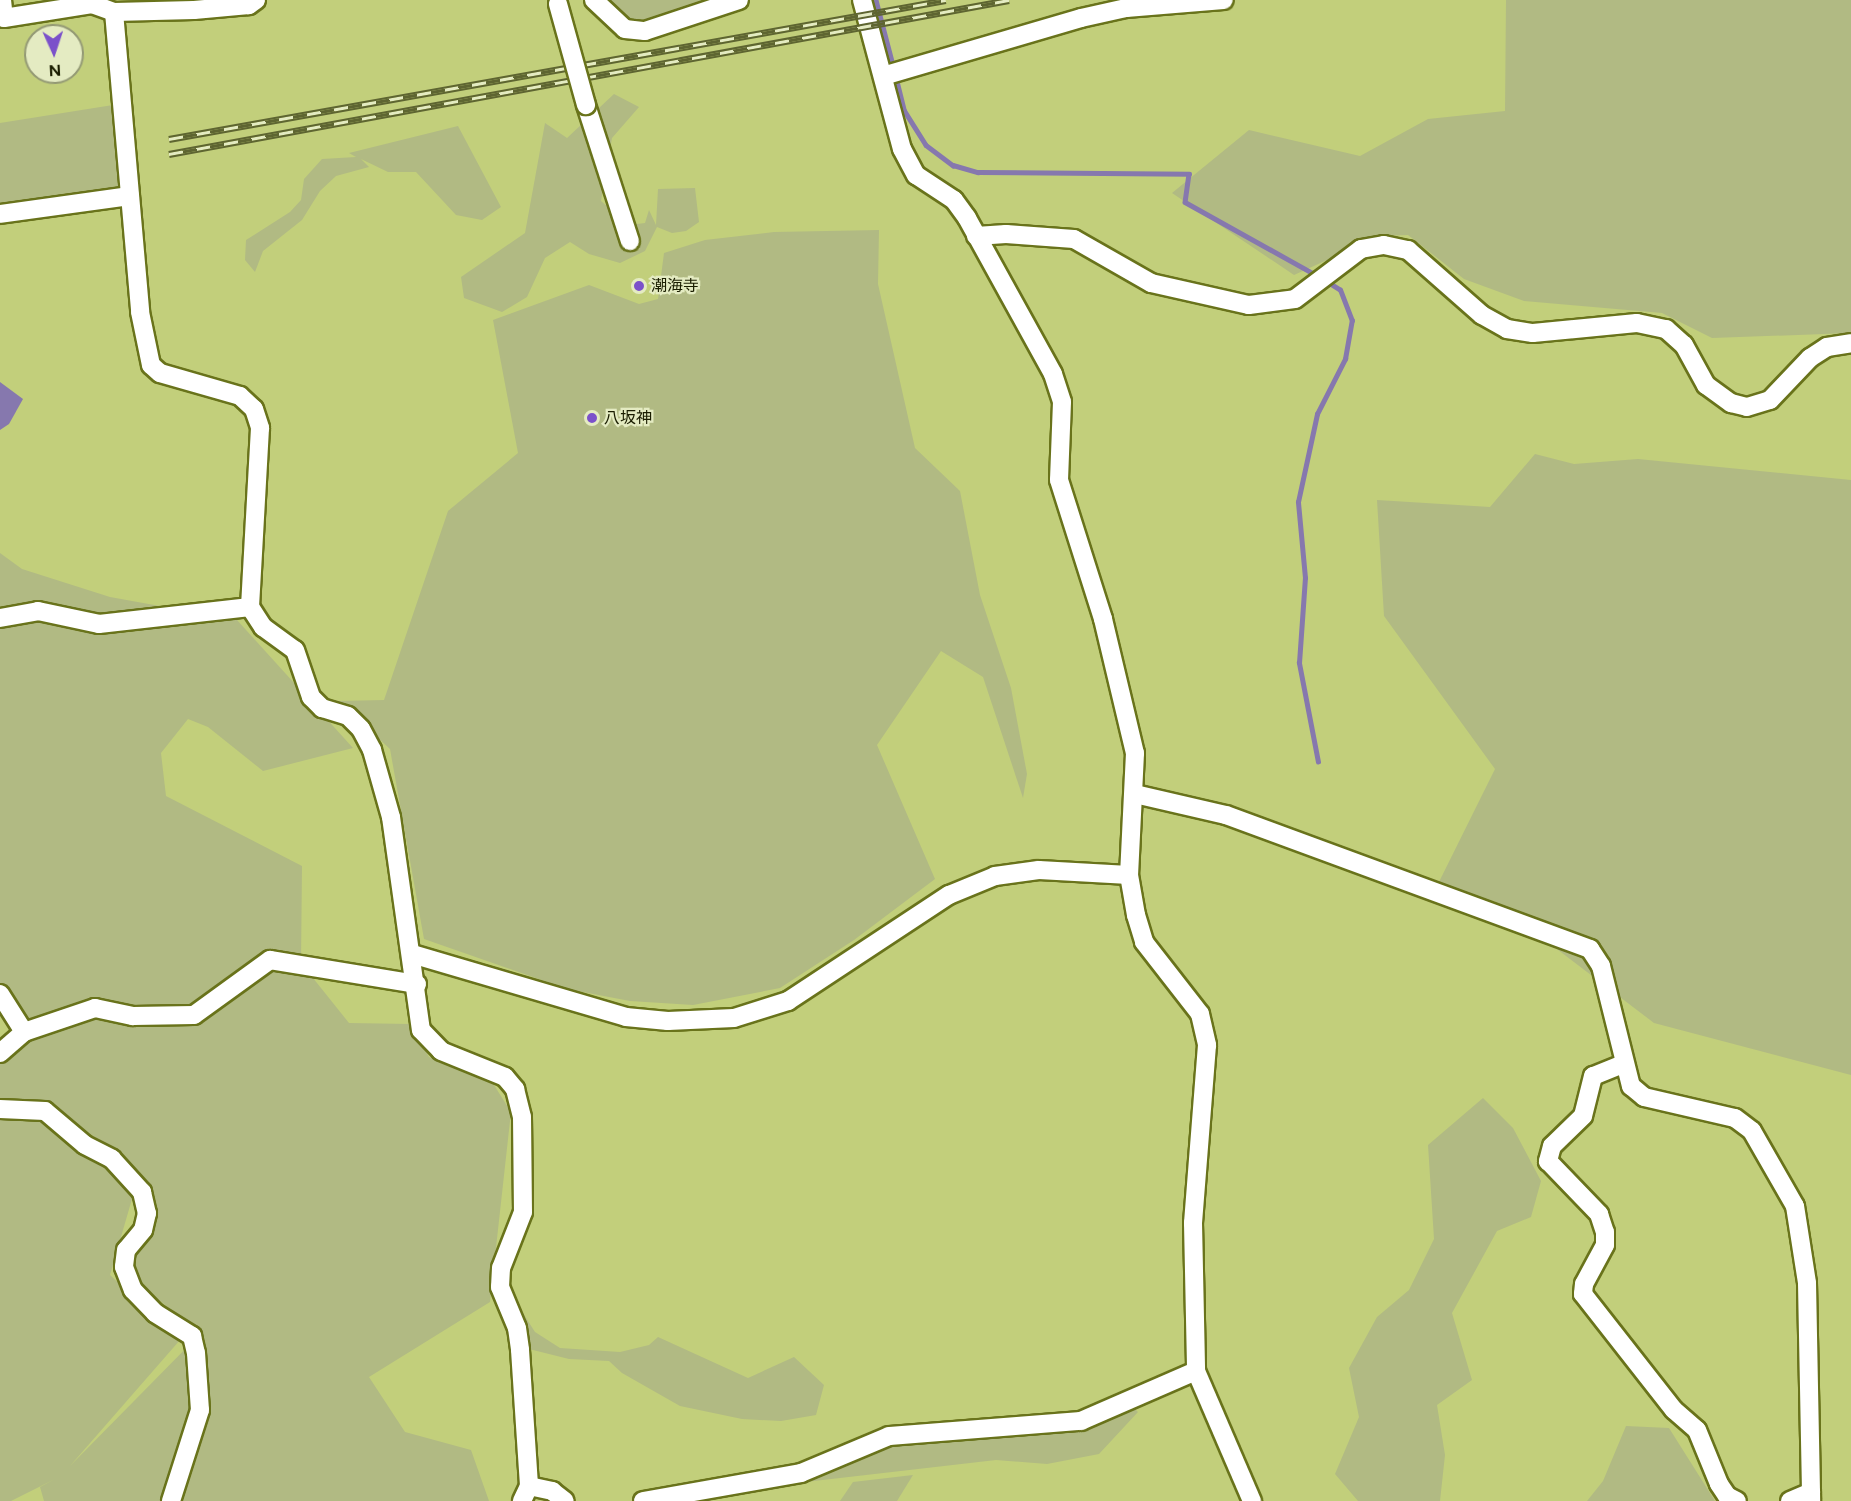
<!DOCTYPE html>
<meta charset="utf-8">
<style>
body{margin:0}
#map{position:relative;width:1851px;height:1501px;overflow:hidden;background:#c2cf7b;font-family:Figtree,"Noto Sans JP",sans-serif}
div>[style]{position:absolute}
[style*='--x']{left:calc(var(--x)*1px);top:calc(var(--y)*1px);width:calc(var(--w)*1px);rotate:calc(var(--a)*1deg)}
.green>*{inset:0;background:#b1ba83}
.water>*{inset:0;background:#8678ae}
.stream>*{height:4.5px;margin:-2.25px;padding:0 2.25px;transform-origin:2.25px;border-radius:2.25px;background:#8678ae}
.roads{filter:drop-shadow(2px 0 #69731b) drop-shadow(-2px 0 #69731b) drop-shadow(0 2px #69731b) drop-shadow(0 -2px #69731b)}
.minor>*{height:18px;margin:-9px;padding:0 9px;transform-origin:9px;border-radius:9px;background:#fff}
.rail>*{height:7px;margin-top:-3.5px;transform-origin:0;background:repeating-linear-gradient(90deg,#e4ebc2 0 14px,#5e6531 0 28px);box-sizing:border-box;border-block:2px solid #5e6531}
.bridges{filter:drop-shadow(2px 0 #69731b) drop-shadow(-2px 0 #69731b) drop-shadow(0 2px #69731b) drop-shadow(0 -2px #69731b)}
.minor-bridge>*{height:18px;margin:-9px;padding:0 9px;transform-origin:9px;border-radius:9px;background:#fff}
.dots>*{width:16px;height:16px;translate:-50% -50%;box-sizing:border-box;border:3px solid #e4ebc2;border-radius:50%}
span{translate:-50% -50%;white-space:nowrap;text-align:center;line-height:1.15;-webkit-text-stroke:4.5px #e4ebc2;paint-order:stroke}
.poi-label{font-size:16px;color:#1a1d00}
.left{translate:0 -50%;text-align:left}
.north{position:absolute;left:24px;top:24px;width:60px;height:60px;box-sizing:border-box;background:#e4ebc2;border:2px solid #939974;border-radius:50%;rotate:177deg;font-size:16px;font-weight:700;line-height:24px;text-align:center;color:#1a1d00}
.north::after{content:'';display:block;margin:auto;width:21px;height:27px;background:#7b51ca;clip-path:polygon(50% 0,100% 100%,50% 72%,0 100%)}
</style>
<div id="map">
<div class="green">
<i style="clip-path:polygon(603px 0,725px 0,681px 16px,636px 24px,609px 9px)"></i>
<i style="clip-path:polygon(1506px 0,1851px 0,1851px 333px,1712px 338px,1662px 313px,1524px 301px,1464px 279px,1408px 235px,1380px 236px,1294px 275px,1172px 193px,1249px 130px,1360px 156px,1428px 119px,1505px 111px)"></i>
<i style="clip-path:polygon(614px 94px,639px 107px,612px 138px,601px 201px,629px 225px,645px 223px,649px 210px,656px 225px,658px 189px,695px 188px,699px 222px,686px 231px,672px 233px,657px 227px,645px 251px,620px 263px,589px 254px,570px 242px,545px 258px,527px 297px,502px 312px,464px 298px,461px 277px,525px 233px,545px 123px,567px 138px)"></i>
<i style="clip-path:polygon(113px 105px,122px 190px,0 208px,0 123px)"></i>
<i style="clip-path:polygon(458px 126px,501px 207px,482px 220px,456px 215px,416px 172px,388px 172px,361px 159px,369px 167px,336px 176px,320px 191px,302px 220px,263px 251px,255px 272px,245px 260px,246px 240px,290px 212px,301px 200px,304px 179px,322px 159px,356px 157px,349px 153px)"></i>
<i style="clip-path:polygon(879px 230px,878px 284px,915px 448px,960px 491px,980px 595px,1011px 688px,1027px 774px,1023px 798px,983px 677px,941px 651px,877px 745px,935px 879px,854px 940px,780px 988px,693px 1005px,630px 1001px,567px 989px,424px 939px,390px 749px,338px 701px,384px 700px,448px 511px,518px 453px,493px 320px,589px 285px,639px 304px,658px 299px,664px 253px,705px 240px,774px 232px)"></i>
<i style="clip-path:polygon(1535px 454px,1574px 464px,1638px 459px,1851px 480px,1851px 1075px,1654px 1023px,1494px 901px,1435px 890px,1495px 769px,1384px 616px,1377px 500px,1490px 507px)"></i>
<i style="clip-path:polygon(0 553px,22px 569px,110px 597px,237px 620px,353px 748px,263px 771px,208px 727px,188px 719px,161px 753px,166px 796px,302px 866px,301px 963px,349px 1023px,410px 1024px,429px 1057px,489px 1077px,511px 1112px,490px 1302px,369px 1377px,405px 1432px,471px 1450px,489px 1501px,44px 1501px,40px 1487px,55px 1479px,11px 1501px,0 1501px,0 1119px,41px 1116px,134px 1192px,110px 1275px,180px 1340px,70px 1466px,200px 1334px,131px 1277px,136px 1255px,157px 1210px,118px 1153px,48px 1105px,0 1105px,0 1058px,24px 1032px,0 988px)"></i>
<i style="clip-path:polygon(1483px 1098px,1513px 1128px,1541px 1181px,1531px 1217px,1497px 1231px,1452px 1313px,1472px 1380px,1437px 1405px,1445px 1455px,1440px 1501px,1358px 1501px,1335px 1474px,1359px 1417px,1349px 1368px,1377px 1317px,1409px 1290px,1434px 1239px,1428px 1145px)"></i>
<i style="clip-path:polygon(519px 1307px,535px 1332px,560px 1348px,620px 1352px,649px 1345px,658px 1337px,748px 1378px,794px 1357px,824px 1385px,816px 1415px,781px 1421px,742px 1419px,680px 1406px,622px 1373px,609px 1361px,569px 1359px,525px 1348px)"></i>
<i style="clip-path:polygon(1133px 1407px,1138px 1412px,1099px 1454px,1047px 1464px,996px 1460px,788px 1484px,898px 1444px)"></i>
<i style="clip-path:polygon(1626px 1426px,1669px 1428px,1715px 1501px,1587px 1501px,1603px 1481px)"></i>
<i style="clip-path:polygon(913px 1475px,897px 1501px,840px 1501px,853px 1482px)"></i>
</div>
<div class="water">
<i style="clip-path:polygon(0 382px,23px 399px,9px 424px,0 430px)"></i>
</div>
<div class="stream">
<i style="--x:876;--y:0;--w:71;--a:75.4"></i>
<i style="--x:896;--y:77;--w:34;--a:76"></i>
<i style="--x:904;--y:110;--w:41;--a:57.8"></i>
<i style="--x:926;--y:145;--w:34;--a:37"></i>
<i style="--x:953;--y:165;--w:26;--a:16"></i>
<i style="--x:978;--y:172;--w:211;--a:0.5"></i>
<i style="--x:1189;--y:174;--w:28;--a:98"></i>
<i style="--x:1185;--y:202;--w:152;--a:29.1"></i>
<i style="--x:1318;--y:762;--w:101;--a:-100.9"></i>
<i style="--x:1299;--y:663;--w:85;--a:-86"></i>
<i style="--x:1305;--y:578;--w:76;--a:-95.3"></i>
<i style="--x:1298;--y:502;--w:90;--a:-77.8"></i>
<i style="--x:1317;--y:414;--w:62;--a:-63"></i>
<i style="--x:1345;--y:359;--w:39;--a:-80"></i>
<i style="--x:1352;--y:321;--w:33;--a:-111"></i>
<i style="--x:1340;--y:290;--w:15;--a:-148"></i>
</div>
<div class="roads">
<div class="minor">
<i style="--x:2;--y:0;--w:18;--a:84"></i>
<i style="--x:4;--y:18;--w:89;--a:-9"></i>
<i style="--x:92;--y:4;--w:23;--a:20"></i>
<i style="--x:256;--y:0;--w:9;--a:144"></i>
<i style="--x:249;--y:5;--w:55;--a:174.8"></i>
<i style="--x:194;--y:10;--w:80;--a:178.6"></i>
<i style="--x:114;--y:12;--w:301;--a:85"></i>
<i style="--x:140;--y:312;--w:54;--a:78.3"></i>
<i style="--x:151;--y:365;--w:12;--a:42"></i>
<i style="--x:160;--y:373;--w:83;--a:16"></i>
<i style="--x:240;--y:396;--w:19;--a:43"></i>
<i style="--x:254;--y:409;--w:20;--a:72"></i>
<i style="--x:260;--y:428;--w:179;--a:93.2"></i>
<i style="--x:250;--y:607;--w:24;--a:57"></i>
<i style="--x:263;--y:627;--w:39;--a:36"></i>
<i style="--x:295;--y:650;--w:50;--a:71.2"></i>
<i style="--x:311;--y:697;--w:16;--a:45"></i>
<i style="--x:322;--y:708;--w:27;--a:17"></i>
<i style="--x:348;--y:716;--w:18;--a:45"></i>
<i style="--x:361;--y:729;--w:24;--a:62"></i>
<i style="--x:372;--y:750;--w:70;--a:74.2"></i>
<i style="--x:391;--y:817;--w:215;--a:82"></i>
<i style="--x:421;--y:1030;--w:29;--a:46"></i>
<i style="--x:441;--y:1051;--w:69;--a:22.1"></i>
<i style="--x:505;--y:1077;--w:16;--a:50"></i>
<i style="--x:515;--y:1089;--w:29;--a:76"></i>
<i style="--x:522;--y:1117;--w:95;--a:89.4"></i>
<i style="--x:523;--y:1212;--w:60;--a:111.4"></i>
<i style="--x:501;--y:1268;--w:19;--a:93"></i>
<i style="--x:500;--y:1287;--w:44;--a:67.5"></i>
<i style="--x:517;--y:1328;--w:22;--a:82"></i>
<i style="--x:520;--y:1350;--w:136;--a:86.2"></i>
<i style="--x:529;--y:1486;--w:17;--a:115"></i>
<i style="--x:594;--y:0;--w:42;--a:43.1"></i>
<i style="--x:625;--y:29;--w:20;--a:6"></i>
<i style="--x:645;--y:31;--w:99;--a:-18.3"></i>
<i style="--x:862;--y:0;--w:154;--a:75"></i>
<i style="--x:902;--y:149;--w:30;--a:62"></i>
<i style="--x:916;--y:175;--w:45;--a:33.3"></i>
<i style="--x:954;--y:200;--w:22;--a:54"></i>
<i style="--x:967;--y:218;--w:178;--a:61.1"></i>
<i style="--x:1053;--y:374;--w:29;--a:72"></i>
<i style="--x:1062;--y:402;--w:78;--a:92.2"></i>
<i style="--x:1059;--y:480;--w:146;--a:72.4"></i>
<i style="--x:1103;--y:619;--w:138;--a:76.6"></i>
<i style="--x:1135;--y:753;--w:122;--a:92.8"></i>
<i style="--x:1129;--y:875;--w:41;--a:80.1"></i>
<i style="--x:1136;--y:915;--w:28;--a:73"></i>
<i style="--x:1144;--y:942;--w:91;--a:52.1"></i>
<i style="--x:1200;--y:1014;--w:32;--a:77"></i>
<i style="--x:1207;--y:1045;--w:179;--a:94.5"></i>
<i style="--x:1193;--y:1223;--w:148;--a:88.8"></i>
<i style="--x:1196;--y:1371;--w:142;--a:66.7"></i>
<i style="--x:883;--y:76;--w:206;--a:-16.3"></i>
<i style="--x:1081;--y:18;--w:46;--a:-12.5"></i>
<i style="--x:1126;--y:8;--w:98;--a:-4.7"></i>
<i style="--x:586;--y:105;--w:143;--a:72.1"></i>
<i style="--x:0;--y:214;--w:131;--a:-7.9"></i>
<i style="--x:976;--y:236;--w:30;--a:-4"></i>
<i style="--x:1006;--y:234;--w:68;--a:4.2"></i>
<i style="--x:1074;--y:239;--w:89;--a:29.7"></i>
<i style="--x:1151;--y:283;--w:100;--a:12.7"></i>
<i style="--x:1249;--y:305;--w:46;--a:-7.4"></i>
<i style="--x:1295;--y:299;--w:83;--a:-37.1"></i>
<i style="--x:1361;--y:249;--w:23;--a:-10"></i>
<i style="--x:1384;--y:245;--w:25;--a:12"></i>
<i style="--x:1408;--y:250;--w:98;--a:41.3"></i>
<i style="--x:1482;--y:315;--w:29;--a:29"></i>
<i style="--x:1507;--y:329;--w:26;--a:9"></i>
<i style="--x:1533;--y:333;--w:104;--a:-5.5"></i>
<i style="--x:1637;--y:323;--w:30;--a:12"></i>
<i style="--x:1666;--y:329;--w:24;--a:42"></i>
<i style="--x:1684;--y:345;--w:46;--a:61.2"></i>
<i style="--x:1706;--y:385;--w:31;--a:36"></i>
<i style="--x:1731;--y:403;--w:16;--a:14"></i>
<i style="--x:1747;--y:407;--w:24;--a:-17"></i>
<i style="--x:1770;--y:400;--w:58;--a:-46.4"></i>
<i style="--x:1810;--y:358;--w:20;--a:-33"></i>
<i style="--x:1827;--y:347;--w:24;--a:-9"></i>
<i style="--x:0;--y:618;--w:39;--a:-10"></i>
<i style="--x:38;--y:611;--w:62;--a:12"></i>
<i style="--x:99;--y:624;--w:152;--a:-6.4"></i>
<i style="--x:1135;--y:794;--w:93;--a:13"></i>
<i style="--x:1226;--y:815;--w:388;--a:20.2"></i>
<i style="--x:1590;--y:949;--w:20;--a:57"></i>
<i style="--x:1601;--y:966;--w:124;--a:76"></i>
<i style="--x:1631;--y:1086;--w:17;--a:40"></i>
<i style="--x:1644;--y:1097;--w:93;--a:13"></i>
<i style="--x:1735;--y:1118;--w:21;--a:37"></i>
<i style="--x:1752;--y:1131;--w:86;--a:60.2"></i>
<i style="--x:1795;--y:1206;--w:78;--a:81.1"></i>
<i style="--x:1807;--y:1283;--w:218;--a:88.9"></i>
<i style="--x:412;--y:954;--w:223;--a:16.4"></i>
<i style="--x:626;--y:1017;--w:42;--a:5.4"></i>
<i style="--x:668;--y:1021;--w:66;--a:-2.6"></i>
<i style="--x:734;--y:1018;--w:57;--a:-17.5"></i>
<i style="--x:788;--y:1001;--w:193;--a:-33.4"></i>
<i style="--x:949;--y:895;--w:50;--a:-22.4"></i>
<i style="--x:995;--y:876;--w:44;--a:-7.8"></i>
<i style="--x:1039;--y:870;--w:90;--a:3.2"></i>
<i style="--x:0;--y:994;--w:45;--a:57.7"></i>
<i style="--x:0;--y:1053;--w:32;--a:-41"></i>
<i style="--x:24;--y:1032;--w:75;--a:-18.7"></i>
<i style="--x:95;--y:1008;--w:39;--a:12"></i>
<i style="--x:133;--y:1016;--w:61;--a:-0.9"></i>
<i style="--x:194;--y:1015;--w:94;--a:-35.9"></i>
<i style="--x:270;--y:960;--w:149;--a:9.3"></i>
<i style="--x:1623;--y:1064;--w:32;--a:158"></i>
<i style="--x:1593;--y:1076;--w:41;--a:104"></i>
<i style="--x:1583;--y:1116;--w:43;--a:135.9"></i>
<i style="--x:1552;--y:1146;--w:16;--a:105"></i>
<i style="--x:1548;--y:1161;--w:74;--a:46.1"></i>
<i style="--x:1599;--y:1214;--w:19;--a:72"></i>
<i style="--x:1605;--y:1232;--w:13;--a:90"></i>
<i style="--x:1605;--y:1245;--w:44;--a:118.3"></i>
<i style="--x:1584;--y:1284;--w:10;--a:96"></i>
<i style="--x:1583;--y:1294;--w:147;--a:51.9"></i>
<i style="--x:1674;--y:1410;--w:30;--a:41"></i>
<i style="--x:1697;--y:1430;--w:58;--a:67.8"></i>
<i style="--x:1719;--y:1484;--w:14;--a:56"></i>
<i style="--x:1727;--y:1496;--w:11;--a:27"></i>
<i style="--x:0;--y:1109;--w:45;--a:2.5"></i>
<i style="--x:45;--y:1111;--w:52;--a:40.4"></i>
<i style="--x:85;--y:1145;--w:30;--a:27"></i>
<i style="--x:112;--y:1159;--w:45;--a:47.7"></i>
<i style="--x:142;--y:1192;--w:22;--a:77"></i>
<i style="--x:147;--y:1213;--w:17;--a:103"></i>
<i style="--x:143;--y:1230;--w:26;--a:130"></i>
<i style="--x:126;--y:1250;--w:17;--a:97"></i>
<i style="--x:124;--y:1267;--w:25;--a:69"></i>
<i style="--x:133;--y:1290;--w:32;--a:46"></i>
<i style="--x:155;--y:1313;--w:44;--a:31.9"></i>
<i style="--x:192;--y:1336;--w:17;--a:77"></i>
<i style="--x:196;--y:1353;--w:57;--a:86"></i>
<i style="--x:200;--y:1410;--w:96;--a:107.7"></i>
<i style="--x:529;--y:1486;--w:24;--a:12"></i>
<i style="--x:552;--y:1491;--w:16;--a:38"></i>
<i style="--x:643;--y:1501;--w:160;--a:-10"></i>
<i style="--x:801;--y:1473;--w:95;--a:-22.8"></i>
<i style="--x:889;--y:1436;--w:193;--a:-4.5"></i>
<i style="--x:1081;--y:1421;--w:125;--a:-23.5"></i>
<i style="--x:1790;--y:1501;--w:23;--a:-23"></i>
</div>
</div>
<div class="rail">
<i style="--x:169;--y:139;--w:789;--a:-10.14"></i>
<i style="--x:169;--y:154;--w:854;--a:-10.39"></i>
</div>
<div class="bridges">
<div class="minor-bridge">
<i style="--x:558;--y:4;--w:105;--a:74.5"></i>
</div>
</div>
<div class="dots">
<i style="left:639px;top:286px;background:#7b51ca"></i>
<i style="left:592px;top:418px;background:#7b51ca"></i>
</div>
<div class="poi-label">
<span class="left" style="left:651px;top:286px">潮海寺</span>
<span class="left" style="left:604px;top:418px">八坂神</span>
</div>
<div class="north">N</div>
</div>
